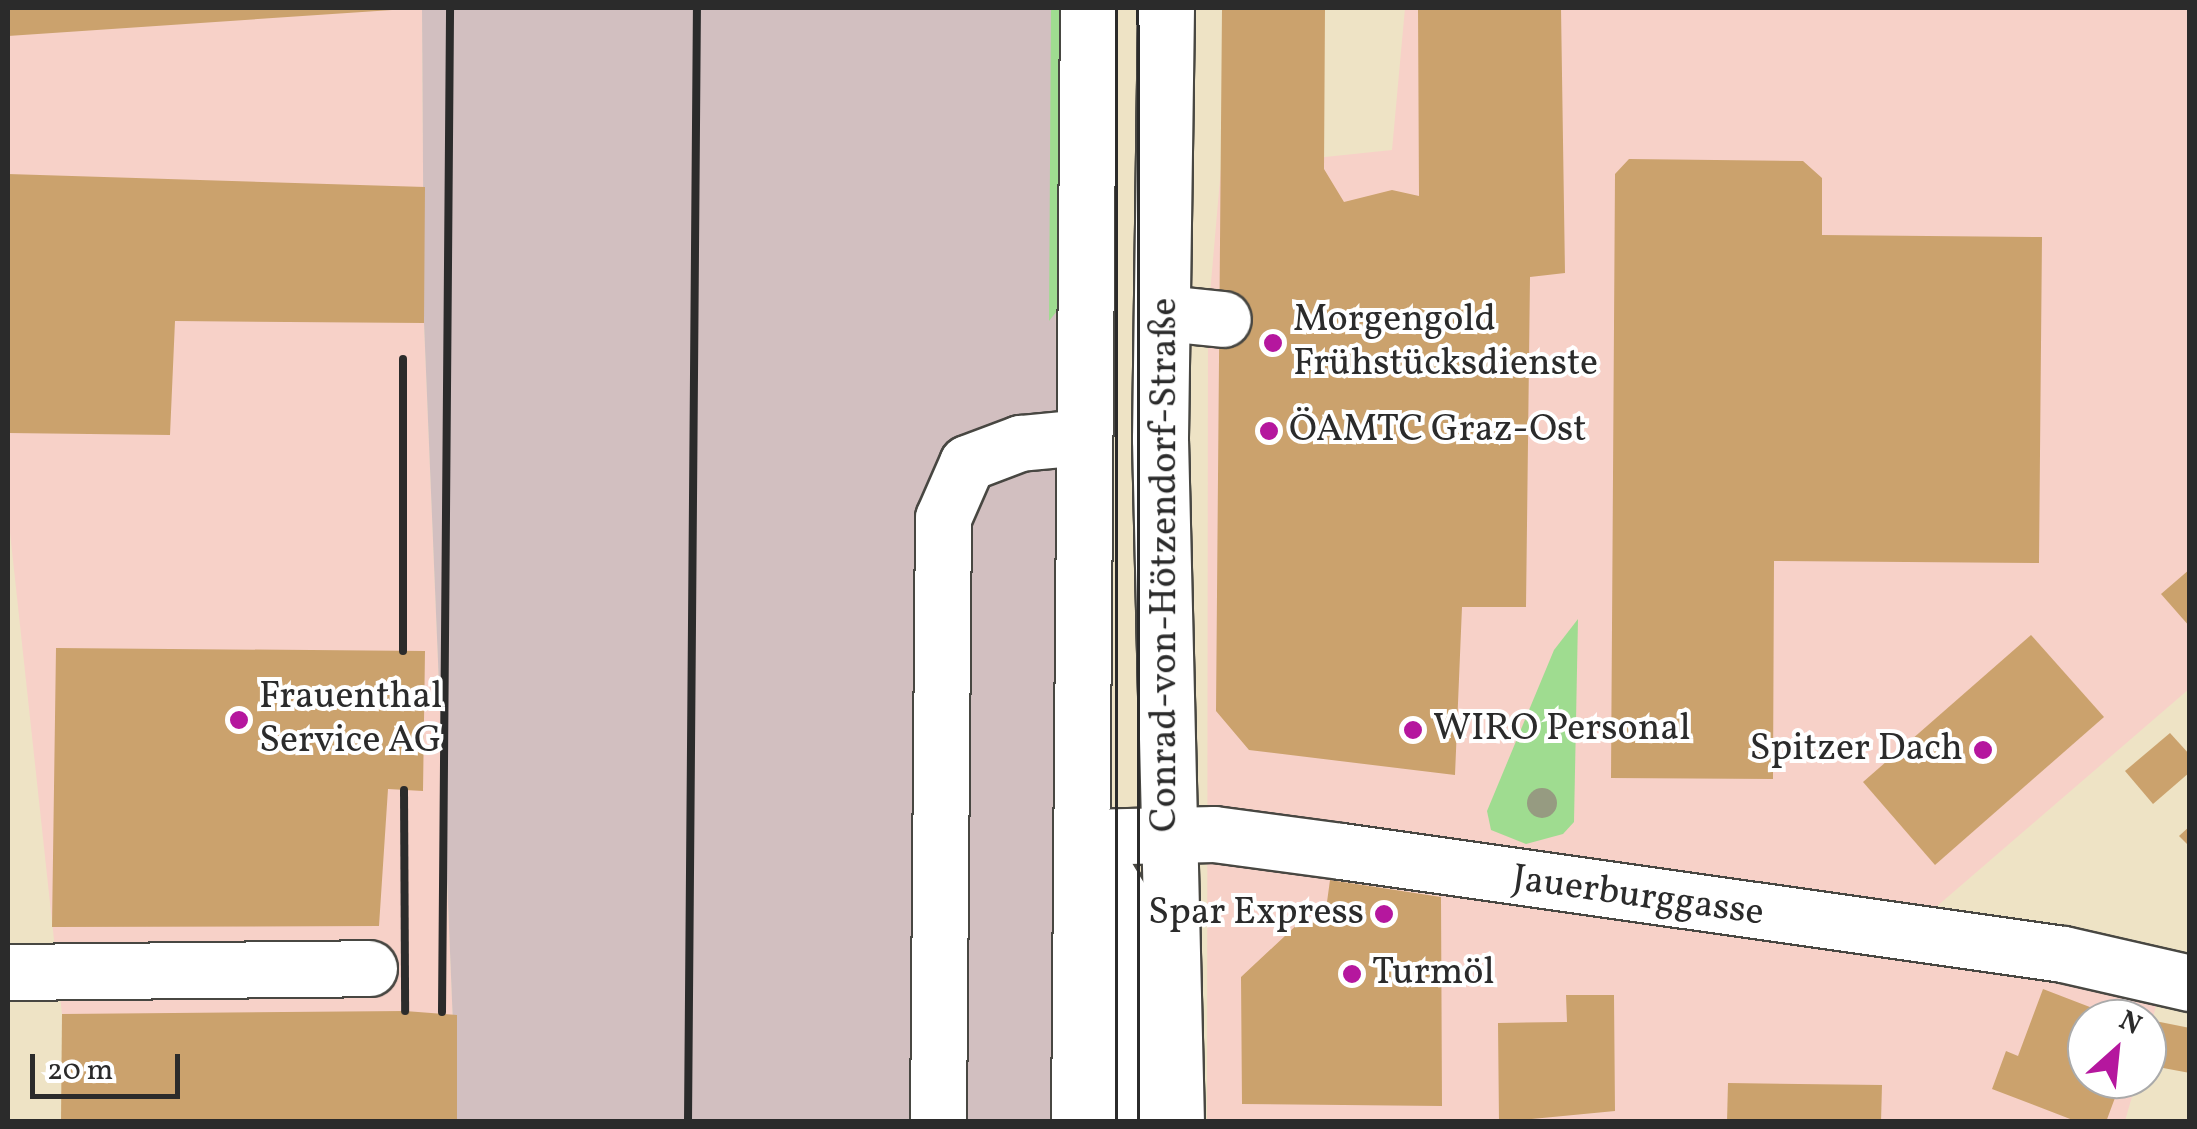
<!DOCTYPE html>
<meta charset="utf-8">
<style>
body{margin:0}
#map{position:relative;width:2197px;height:1129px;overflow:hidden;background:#eee3c5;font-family:Vollkorn,serif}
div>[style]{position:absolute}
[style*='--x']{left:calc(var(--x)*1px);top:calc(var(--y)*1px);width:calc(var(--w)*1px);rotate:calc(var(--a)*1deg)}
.built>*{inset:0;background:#f7d1c8}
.industrial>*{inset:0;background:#d2bfc0}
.green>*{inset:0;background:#9fdc90}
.building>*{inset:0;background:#cba26d}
.roads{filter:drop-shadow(2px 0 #484742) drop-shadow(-2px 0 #484742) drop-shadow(0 2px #484742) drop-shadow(0 -2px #484742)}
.minor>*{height:55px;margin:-27.5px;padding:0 27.5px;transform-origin:27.5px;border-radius:27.5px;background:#fff}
.major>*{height:55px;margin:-27.5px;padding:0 27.5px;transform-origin:27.5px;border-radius:27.5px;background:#fff}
.tram>*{height:2.5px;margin:-1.25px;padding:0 1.25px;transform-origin:1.25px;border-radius:1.25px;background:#2b2b2b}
.rail>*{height:8px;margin:-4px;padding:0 4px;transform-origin:4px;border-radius:4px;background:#2b2b2b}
.trees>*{width:30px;height:30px;margin:-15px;border-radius:50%;background:#969b81}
.dots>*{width:28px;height:28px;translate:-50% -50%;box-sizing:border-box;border:5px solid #fff;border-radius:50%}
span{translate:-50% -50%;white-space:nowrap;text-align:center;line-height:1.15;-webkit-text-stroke:8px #fff;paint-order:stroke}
.poi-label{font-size:38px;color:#2b2b2b}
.left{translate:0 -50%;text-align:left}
.right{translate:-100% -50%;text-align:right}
.street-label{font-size:38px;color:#2b2b2b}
.frame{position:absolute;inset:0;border:10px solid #2b2b2b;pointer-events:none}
.north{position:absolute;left:2067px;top:999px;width:100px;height:100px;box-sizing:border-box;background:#fff;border:2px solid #aaa;border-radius:50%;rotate:27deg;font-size:28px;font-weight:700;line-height:40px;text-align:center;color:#2b2b2b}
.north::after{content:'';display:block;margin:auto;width:35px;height:45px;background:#b5179e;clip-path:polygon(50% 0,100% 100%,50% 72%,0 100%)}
.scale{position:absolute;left:30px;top:1054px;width:150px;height:45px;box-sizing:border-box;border:5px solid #2b2b2b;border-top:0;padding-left:12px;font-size:30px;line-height:35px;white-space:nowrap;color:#2b2b2b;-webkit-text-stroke:8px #fff;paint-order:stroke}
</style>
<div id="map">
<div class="built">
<i style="clip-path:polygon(8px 8px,422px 8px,424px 323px,457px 1121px,62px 1014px,8px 514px)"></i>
<i style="clip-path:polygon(1405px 8px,2189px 8px,2189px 689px,1914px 926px,2164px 976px,2147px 1040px,2147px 1019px,2087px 1019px,2087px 1079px,2137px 1079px,2125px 1121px,1207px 1122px,1208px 317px,1221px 168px,1392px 150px)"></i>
</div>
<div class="industrial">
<i style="clip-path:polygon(422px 8px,1055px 8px,1058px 1121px,457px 1121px,424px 323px)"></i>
</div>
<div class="green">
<i style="clip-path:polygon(1051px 8px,1076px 8px,1061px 306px,1049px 321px)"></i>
<i style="clip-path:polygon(1578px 619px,1574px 822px,1563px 834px,1526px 844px,1491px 830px,1487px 811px,1554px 650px)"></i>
</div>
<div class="building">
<i style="clip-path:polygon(8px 8px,392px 8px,392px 10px,8px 36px)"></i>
<i style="clip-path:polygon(1222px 8px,1325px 8px,1324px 169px,1344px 202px,1392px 190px,1419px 196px,1418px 8px,1561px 8px,1565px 273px,1530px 277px,1526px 607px,1462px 607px,1455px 775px,1249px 750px,1216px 711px)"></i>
<i style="clip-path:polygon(1629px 159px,1803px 161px,1822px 178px,1822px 235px,2042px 237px,2039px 563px,1774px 561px,1773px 779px,1611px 778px,1615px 174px)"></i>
<i style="clip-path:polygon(8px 174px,425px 187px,424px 323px,175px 321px,170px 435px,8px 433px)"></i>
<i style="clip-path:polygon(2190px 569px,2190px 627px,2161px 594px)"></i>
<i style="clip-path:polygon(2031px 635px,2104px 717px,1935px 865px,1863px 782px)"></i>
<i style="clip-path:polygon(56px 648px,425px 651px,423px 791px,388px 789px,379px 926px,52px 927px)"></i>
<i style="clip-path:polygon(2170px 733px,2190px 755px,2190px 772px,2153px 804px,2125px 771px)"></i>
<i style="clip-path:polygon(2190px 826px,2190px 847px,2179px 836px)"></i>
<i style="clip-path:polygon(1330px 880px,1441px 897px,1442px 1106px,1242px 1104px,1241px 977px,1301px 921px,1324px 924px)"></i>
<i style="clip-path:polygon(2043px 989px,2121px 1019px,2087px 1019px,2087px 1079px,2122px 1079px,2106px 1122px,2078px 1122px,1992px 1089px,2006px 1051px,2018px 1056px)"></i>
<i style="clip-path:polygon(1566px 995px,1614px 995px,1615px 1111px,1499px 1122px,1498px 1023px,1567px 1022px)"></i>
<i style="clip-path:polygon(405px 1011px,457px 1015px,457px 1122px,61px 1122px,62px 1014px)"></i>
<i style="clip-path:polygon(2155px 1021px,2190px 1028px,2190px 1073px,2147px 1065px)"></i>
<i style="clip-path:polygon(1728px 1083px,1882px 1085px,1881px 1122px,1727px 1122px)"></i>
</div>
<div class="roads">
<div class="minor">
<i style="--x:1164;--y:313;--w:59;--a:5.8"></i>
<i style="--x:1084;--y:837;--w:130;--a:-1.3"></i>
<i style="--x:1214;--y:834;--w:128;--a:7.6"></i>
<i style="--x:1341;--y:851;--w:729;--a:8.12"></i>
<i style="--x:2063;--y:954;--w:130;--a:12.9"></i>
<i style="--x:1084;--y:837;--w:82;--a:59"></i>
<i style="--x:1126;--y:907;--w:215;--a:89.5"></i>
<i style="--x:8;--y:972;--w:361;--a:-0.6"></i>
<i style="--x:938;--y:1122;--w:604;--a:-89.53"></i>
<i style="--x:943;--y:518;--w:60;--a:-66.4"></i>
<i style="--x:967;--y:463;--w:57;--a:-20.7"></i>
<i style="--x:1020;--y:443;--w:62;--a:-5.5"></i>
</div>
<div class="major">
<i style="--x:1166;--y:8;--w:431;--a:90.8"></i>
<i style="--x:1160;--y:439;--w:683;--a:88.66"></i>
<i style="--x:1079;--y:1122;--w:1114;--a:-89.54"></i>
</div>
</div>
<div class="tram">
<i style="--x:1116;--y:8;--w:1114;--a:90"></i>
<i style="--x:1138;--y:8;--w:1114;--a:89.95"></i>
</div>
<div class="rail">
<i style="--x:403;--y:651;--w:292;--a:-90"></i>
<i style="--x:404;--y:790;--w:221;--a:89.7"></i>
<i style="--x:442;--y:1012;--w:1004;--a:-89.54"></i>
<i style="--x:688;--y:1122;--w:1114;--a:-89.54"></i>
</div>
<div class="trees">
<i style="left:1542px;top:803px"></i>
</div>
<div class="dots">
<i style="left:1273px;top:343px;background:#b5179e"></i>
<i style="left:1269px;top:431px;background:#b5179e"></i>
<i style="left:239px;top:720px;background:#b5179e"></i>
<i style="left:1413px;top:730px;background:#b5179e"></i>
<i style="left:1983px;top:750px;background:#b5179e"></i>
<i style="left:1384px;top:914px;background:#b5179e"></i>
<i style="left:1352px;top:974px;background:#b5179e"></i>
</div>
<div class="poi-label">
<span class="left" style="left:1293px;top:343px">Morgengold<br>Frühstücksdienste</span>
<span class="left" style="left:1289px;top:431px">ÖAMTC Graz-Ost</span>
<span class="left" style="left:259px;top:720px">Frauenthal<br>Service AG</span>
<span class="left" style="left:1433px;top:730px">WIRO Personal</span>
<span class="right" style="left:1963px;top:750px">Spitzer Dach</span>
<span class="right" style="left:1364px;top:914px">Spar Express</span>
<span class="left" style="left:1372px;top:974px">Turmöl</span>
</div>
<div class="street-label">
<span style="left:1166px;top:565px;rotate:-90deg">Conrad-von-Hötzendorf-Straße</span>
<span style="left:1638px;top:897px;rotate:8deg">Jauerburggasse</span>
</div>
<div class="frame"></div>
<div class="north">N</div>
<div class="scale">20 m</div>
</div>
